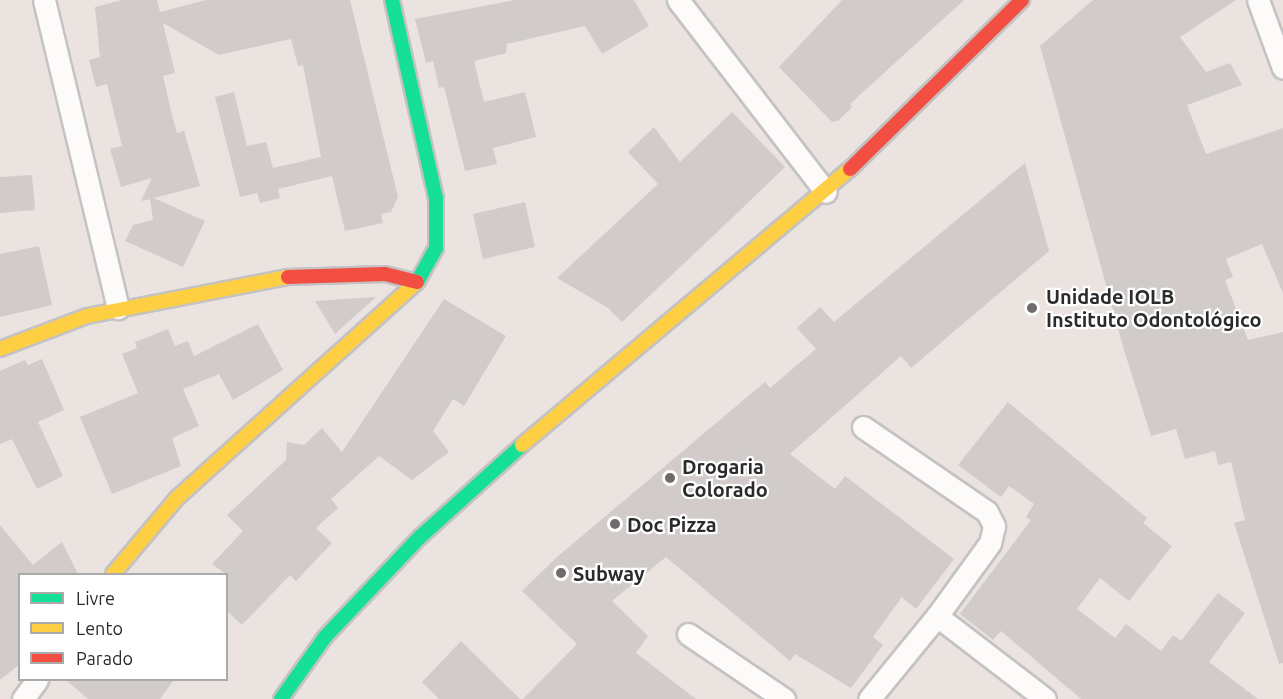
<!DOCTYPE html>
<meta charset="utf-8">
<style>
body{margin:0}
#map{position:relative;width:1283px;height:699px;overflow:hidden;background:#eae3e0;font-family:Ubuntu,sans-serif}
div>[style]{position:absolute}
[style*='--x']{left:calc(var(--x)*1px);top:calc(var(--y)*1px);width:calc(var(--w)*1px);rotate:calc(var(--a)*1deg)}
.building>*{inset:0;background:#d1ccca}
.roads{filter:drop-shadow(2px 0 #c4c2c2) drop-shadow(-2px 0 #c4c2c2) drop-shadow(0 2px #c4c2c2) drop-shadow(0 -2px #c4c2c2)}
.street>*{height:21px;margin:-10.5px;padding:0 10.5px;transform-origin:10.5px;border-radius:10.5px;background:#fcfbfa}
.fast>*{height:14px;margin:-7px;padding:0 7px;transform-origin:7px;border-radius:7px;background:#16e098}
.slow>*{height:14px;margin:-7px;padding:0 7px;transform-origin:7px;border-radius:7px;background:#ffcf43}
.jam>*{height:14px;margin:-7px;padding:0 7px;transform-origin:7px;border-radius:7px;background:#f24e42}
.dots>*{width:16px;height:16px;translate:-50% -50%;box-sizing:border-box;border:3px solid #fff;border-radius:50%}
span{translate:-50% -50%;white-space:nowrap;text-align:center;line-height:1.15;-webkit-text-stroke:4.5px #fff;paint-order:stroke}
.poi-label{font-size:20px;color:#2b2b2b;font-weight:700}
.left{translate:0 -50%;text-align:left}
.legend{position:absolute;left:18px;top:573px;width:210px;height:108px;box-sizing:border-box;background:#fff;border:2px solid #aaa;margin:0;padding:8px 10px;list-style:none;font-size:18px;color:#2b2b2b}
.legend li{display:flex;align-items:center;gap:12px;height:30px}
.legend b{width:30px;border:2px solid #aaa}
</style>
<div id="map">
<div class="building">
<i style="clip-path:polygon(122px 0,157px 0,160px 12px,206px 0,350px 0,398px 197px,391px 212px,381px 214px,383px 223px,345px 231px,332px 176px,278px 189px,280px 198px,260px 203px,256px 188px,257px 193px,240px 197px,215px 97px,234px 92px,247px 146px,266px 142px,273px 168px,321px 157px,303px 65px,298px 66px,291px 39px,219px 55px,163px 23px,175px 73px,163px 76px,171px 111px,177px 133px,184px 131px,200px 186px,154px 198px,205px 221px,183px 267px,125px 241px,133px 225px,153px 220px,150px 199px,141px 201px,152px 178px,121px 187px,110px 149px,122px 146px,107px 84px,96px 87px,89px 60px,100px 57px,95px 7px)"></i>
<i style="clip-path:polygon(515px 0,634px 0,649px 26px,602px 54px,585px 26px,507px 44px,506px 53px,474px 61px,484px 102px,525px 92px,536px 137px,493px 148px,497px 164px,465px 171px,444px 87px,439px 88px,433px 61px,426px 63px,415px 19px)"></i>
<i style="clip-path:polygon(842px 0,964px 0,850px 104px,852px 107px,838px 121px,832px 122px,779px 67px)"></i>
<i style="clip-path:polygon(1093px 0,1236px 0,1180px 37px,1206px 72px,1230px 63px,1242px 85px,1187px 105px,1206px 154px,1283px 128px,1283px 293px,1262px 244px,1226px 259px,1233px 277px,1225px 280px,1248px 340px,1283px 332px,1283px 663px,1279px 664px,1234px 523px,1245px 520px,1231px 462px,1218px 465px,1215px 451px,1185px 459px,1176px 429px,1151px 436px,1124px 350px,1040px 46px)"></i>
<i style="clip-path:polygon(732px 112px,785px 167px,732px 218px,622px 322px,608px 308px,557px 278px,658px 184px,628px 152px,654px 127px,680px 162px)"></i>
<i style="clip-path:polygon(1025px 163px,1049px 251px,911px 368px,901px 356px,790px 454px,835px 489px,845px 476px,954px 559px,916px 609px,902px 597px,873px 637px,883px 645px,851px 688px,795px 654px,790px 661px,666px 557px,612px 601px,648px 636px,636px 653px,696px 699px,523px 699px,577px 644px,522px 591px,557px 557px,765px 382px,770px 388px,816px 349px,797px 328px,820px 307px,834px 322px)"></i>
<i style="clip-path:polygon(32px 175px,35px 210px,0 213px,0 177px)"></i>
<i style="clip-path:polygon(525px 202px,535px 247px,483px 259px,473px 214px)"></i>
<i style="clip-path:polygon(39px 246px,52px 305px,0 317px,0 254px)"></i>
<i style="clip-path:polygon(376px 297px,335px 334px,315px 301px)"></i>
<i style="clip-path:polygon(444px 299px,506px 336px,464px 406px,453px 399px,433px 431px,449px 452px,412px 480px,379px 456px,331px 499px,338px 508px,316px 528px,332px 543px,296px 581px,290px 575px,242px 625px,226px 610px,226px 574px,212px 564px,243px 531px,227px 515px,286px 460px,287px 442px,304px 445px,322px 428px,342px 452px)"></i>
<i style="clip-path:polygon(258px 324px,283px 370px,233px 400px,219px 374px,183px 389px,199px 426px,172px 438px,181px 466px,112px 494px,80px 417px,138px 393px,122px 354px,137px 348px,135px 342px,168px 329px,175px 346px,188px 341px,194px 356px)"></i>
<i style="clip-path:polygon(42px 359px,64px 410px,38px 422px,63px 476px,37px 489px,12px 439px,0 444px,0 371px,25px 360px,28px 365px)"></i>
<i style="clip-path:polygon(1008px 402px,1147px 518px,1143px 523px,1172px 546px,1129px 601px,1100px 578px,1077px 609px,1115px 638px,1126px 624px,1161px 651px,1173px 635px,1181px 641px,1218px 593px,1245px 613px,1209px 662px,1258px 699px,1081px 699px,1001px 631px,993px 640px,960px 614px,1031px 520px,1026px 517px,1034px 504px,1009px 486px,1001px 497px,958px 465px)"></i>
<i style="clip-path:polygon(0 525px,33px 565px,62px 542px,78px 574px,20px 574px,20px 664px,0 680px)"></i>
<i style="clip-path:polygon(461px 641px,520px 699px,439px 699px,422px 682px)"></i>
<i style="clip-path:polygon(66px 680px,174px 680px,160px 699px,88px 699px)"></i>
</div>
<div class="roads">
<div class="street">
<i style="--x:44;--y:0;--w:317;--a:76.5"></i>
<i style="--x:678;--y:0;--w:242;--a:52.4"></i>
<i style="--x:1258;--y:0;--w:72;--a:69.8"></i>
<i style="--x:863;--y:427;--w:150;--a:34.4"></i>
<i style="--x:987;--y:512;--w:16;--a:63"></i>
<i style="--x:994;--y:526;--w:17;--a:103"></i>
<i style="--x:990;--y:543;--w:90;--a:126"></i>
<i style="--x:937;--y:616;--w:107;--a:129.3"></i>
<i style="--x:937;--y:616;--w:136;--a:37.5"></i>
<i style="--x:688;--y:634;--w:116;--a:34.1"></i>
<i style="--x:23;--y:699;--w:24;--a:-54"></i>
</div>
<div class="fast">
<i style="--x:392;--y:0;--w:203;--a:77.5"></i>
<i style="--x:436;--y:198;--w:50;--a:90"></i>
<i style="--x:436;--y:248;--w:39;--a:119"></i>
<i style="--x:281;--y:699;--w:76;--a:-54.6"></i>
<i style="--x:325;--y:637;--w:138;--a:-46.5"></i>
<i style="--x:420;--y:537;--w:137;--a:-42"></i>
</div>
<div class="slow">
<i style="--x:0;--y:349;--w:93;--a:-20.8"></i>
<i style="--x:87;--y:316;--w:205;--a:-11"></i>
<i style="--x:522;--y:445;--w:429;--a:-40.1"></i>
<i style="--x:113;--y:574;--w:99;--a:-49.9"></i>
<i style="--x:177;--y:498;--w:323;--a:-42"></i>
</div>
<div class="jam">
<i style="--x:850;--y:169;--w:241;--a:-44.5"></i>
<i style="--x:288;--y:277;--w:97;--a:-1.8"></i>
<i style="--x:385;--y:274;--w:33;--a:14"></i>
</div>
</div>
<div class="dots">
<i style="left:1032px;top:308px;background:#6e6b6a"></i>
<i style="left:670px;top:478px;background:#6e6b6a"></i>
<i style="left:615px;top:524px;background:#6e6b6a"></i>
<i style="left:561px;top:573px;background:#6e6b6a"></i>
</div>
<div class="poi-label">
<span class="left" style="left:1046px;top:308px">Unidade IOLB<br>Instituto Odontológico</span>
<span class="left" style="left:682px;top:478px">Drogaria<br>Colorado</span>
<span class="left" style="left:627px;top:524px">Doc Pizza</span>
<span class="left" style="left:573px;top:573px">Subway</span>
</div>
<ul class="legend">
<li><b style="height:8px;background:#16e098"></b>Livre</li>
<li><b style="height:8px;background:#ffcf43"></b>Lento</li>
<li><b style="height:8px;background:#f24e42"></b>Parado</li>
</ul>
</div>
